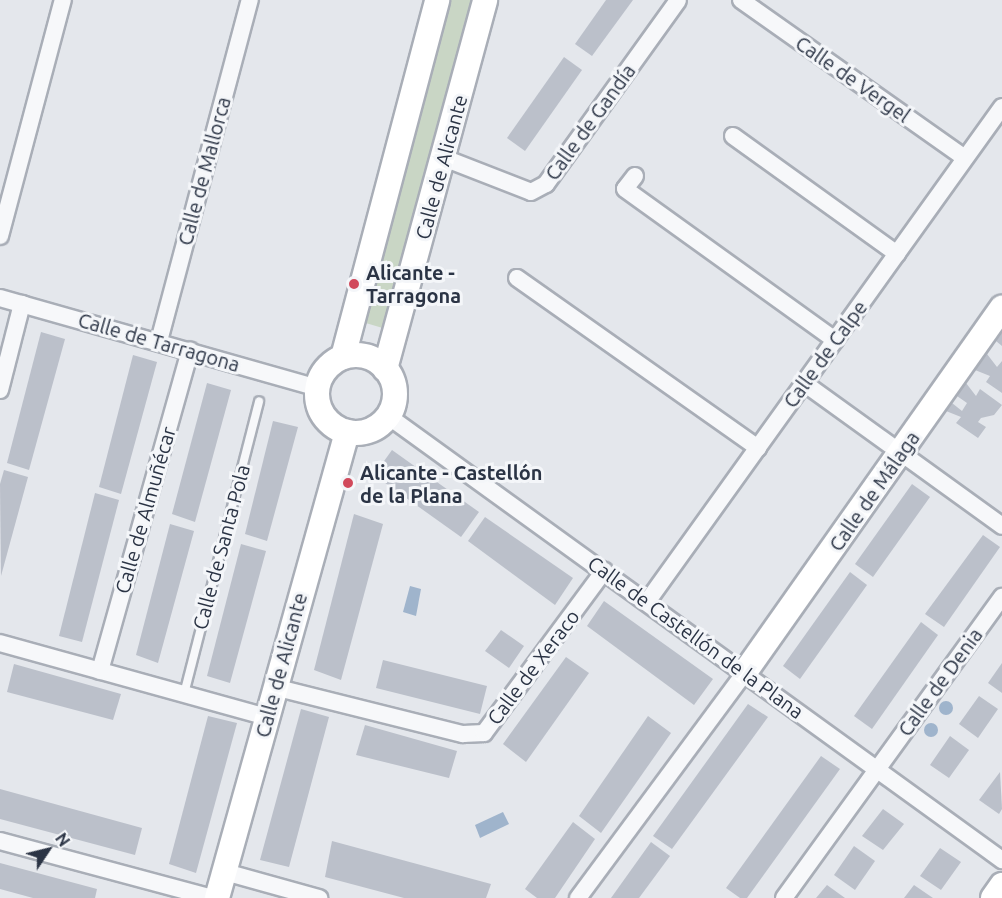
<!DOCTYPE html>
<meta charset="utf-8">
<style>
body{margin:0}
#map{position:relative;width:1002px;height:898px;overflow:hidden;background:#e4e7ec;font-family:Ubuntu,sans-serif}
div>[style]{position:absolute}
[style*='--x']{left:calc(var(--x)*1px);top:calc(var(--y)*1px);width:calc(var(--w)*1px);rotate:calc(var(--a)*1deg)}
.green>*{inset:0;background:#c9d6c5}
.water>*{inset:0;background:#9fb4cc}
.round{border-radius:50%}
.building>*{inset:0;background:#bbc0ca}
.roads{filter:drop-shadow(2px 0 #a9aeb7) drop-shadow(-2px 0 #a9aeb7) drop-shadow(0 2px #a9aeb7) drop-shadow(0 -2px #a9aeb7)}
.lane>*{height:8px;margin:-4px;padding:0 4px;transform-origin:4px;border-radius:4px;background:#f7f8fa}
.street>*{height:16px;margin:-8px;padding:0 8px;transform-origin:8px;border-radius:8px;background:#f7f8fa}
.secondary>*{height:24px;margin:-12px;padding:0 12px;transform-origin:12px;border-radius:12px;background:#fff}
.secondary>.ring{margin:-12px;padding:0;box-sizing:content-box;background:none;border:24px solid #fff;border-radius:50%}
.dots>*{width:16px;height:16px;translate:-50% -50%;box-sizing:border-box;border:3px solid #f4f6f9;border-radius:50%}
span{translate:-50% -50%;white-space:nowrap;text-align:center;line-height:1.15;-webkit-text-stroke:6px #f4f6f9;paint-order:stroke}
.street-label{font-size:20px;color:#2b3445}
.poi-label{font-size:20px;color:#2b3445;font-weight:700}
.left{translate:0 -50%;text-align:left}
.north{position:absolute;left:18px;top:820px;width:60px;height:60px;-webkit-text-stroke:4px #f4f6f9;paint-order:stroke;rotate:55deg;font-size:16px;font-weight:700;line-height:24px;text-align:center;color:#2b3445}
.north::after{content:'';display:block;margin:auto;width:21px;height:27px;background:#2b3445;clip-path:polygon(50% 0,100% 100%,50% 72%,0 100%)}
</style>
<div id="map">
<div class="green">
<i style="clip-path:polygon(447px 0,475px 0,386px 329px,359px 321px)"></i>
</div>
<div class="water">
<i style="clip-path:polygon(410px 586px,421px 589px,416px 616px,403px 612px)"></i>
<i class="round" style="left:939px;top:701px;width:14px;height:14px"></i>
<i class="round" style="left:924px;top:723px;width:14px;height:14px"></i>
<i style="clip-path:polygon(503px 812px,509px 824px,480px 838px,475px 825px)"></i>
</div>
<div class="building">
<i style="clip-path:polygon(606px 0,633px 0,592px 56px,575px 44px)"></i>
<i style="clip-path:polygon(564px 57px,582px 70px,525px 151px,507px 138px)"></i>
<i style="clip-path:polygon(41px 332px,65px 339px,29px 470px,7px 463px)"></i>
<i style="clip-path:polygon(1002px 333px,1002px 346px,996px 341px)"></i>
<i style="clip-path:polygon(987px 354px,997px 367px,1002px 361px,1002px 393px,986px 382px,990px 376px,975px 370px)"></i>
<i style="clip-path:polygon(133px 355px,157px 362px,121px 494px,99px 487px)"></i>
<i style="clip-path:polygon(207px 383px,231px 390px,195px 522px,172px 514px)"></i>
<i style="clip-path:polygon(966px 383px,976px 396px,980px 389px,1002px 405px,994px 415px,981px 418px,978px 422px,986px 427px,978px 438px,956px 423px,961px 417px,946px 411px,952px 403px,962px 411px,967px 403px,957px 396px)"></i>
<i style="clip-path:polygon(273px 421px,298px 427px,267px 541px,245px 534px)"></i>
<i style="clip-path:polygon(392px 450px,479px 512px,461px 537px,374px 475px)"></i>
<i style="clip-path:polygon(4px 470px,28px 477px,1px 576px,0 484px)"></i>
<i style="clip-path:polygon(912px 484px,930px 497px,873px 577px,855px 564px)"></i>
<i style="clip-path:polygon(95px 493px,119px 500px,82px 642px,59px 636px)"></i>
<i style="clip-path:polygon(354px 514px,383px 524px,341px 680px,314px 670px)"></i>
<i style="clip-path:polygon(485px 517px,573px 578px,555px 605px,468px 541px)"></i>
<i style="clip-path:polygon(170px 524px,194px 531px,158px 663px,136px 655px)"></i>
<i style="clip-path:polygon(983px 535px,1000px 547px,944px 627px,925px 614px)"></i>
<i style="clip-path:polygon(241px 544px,266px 551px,230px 683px,207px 676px)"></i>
<i style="clip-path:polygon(850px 572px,867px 585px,800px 679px,783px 666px)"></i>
<i style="clip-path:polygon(604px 601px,713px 679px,694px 705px,587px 626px)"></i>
<i style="clip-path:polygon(921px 622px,938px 635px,872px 729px,854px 716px)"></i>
<i style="clip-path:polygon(501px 630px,524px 646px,509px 668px,485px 651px)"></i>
<i style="clip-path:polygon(566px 657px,589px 673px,526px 762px,503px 744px)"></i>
<i style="clip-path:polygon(383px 660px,487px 686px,480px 714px,376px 688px)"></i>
<i style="clip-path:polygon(1002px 663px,1002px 693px,988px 683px)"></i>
<i style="clip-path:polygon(14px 664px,121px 694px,113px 720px,7px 692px)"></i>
<i style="clip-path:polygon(979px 696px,998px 709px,978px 738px,959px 724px)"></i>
<i style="clip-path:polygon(748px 704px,768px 717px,672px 849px,653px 836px)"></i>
<i style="clip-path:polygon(301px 709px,329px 717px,289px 867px,260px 860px)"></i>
<i style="clip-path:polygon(208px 716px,237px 723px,196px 873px,169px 864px)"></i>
<i style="clip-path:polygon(648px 716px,671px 733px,601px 833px,579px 816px)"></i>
<i style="clip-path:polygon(365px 725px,457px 751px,449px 778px,356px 755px)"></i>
<i style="clip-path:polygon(950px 736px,969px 750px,949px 778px,930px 765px)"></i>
<i style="clip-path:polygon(821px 756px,840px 769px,747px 898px,740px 898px,726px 888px)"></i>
<i style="clip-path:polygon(1000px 772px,1002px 809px,999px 814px,979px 800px)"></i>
<i style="clip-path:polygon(0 789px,142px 828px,135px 855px,0 819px)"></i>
<i style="clip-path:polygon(883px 809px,904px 824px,883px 850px,862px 836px)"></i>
<i style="clip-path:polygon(573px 822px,595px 839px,555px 898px,537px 898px,525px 889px)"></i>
<i style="clip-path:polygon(332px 841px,491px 884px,486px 898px,404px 898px,325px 877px)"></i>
<i style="clip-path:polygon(651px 842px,670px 856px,639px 898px,611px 898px)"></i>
<i style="clip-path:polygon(854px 846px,875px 861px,855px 890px,834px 875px)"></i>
<i style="clip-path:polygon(940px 848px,961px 862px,941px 890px,920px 876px)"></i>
<i style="clip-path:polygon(0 863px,97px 889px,95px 898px,33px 898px,0 889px)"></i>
<i style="clip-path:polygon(827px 885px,845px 898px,816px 898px)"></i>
<i style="clip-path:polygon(914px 885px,933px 898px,904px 898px)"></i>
</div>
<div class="roads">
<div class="lane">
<i style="--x:184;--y:694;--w:302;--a:-75.6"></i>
</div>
<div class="street">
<i style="--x:741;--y:0;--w:274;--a:35.2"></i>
<i style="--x:733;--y:136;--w:202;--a:35.7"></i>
<i style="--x:444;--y:158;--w:93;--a:21.3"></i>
<i style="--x:531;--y:192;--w:17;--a:-28"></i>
<i style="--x:546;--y:184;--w:226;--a:-54.3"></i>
<i style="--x:635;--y:176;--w:16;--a:128"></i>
<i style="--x:625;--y:189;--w:259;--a:35.7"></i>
<i style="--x:0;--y:236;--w:244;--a:-75.1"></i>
<i style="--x:517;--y:278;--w:295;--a:35.2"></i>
<i style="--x:0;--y:298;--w:330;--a:15.8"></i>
<i style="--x:159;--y:341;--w:353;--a:-75.1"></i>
<i style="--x:804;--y:383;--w:244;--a:35.8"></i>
<i style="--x:0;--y:390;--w:89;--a:-75.7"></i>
<i style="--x:388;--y:416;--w:758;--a:35.87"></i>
<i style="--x:647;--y:602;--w:609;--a:-54.35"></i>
<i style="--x:0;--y:643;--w:277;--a:15.5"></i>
<i style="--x:100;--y:671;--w:333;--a:-74.3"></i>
<i style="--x:274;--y:687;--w:195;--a:14"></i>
<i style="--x:463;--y:734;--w:21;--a:-3"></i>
<i style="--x:484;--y:733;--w:202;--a:-53.5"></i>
<i style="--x:0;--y:841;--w:220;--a:15"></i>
<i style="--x:225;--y:872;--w:98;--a:15.5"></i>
<i style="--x:578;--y:898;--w:281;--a:-53.5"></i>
<i style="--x:784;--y:898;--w:372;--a:-54.1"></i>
</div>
<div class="secondary">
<i class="ring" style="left:317px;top:355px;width:54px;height:54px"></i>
<i style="--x:343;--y:357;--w:369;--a:-75.2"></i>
<i style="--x:385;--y:369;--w:382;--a:-74.8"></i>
<i style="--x:745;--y:672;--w:446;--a:-54.8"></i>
<i style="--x:217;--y:898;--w:484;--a:-74.4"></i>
<i style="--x:993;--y:898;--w:16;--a:-55"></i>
</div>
</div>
<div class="dots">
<i style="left:354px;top:284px;background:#d1495b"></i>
<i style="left:348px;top:483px;background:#d1495b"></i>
</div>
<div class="street-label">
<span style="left:853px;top:79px;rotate:35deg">Calle de Vergel</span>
<span style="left:590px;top:122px;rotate:-54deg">Calle de Gandía</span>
<span style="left:441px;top:167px;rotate:-75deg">Calle de Alicante</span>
<span style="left:204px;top:171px;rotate:-75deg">Calle de Mallorca</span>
<span style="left:159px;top:342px;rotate:16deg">Calle de Tarragona</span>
<span style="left:825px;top:354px;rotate:-54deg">Calle de Calpe</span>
<span style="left:874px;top:491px;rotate:-55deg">Calle de Málaga</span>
<span style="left:145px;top:510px;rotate:-74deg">Calle de Almuñécar</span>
<span style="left:221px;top:547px;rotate:-75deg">Calle de Santa Pola</span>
<span style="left:696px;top:637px;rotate:36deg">Calle de Castellón de la Plana</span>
<span style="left:281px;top:665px;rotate:-75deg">Calle de Alicante</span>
<span style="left:533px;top:667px;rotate:-53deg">Calle de Xeraco</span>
<span style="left:940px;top:682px;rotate:-54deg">Calle de Denia</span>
</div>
<div class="poi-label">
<span class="left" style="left:366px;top:284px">Alicante -<br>Tarragona</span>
<span class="left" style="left:360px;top:484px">Alicante - Castellón<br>de la Plana</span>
</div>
<div class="north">N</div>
</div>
